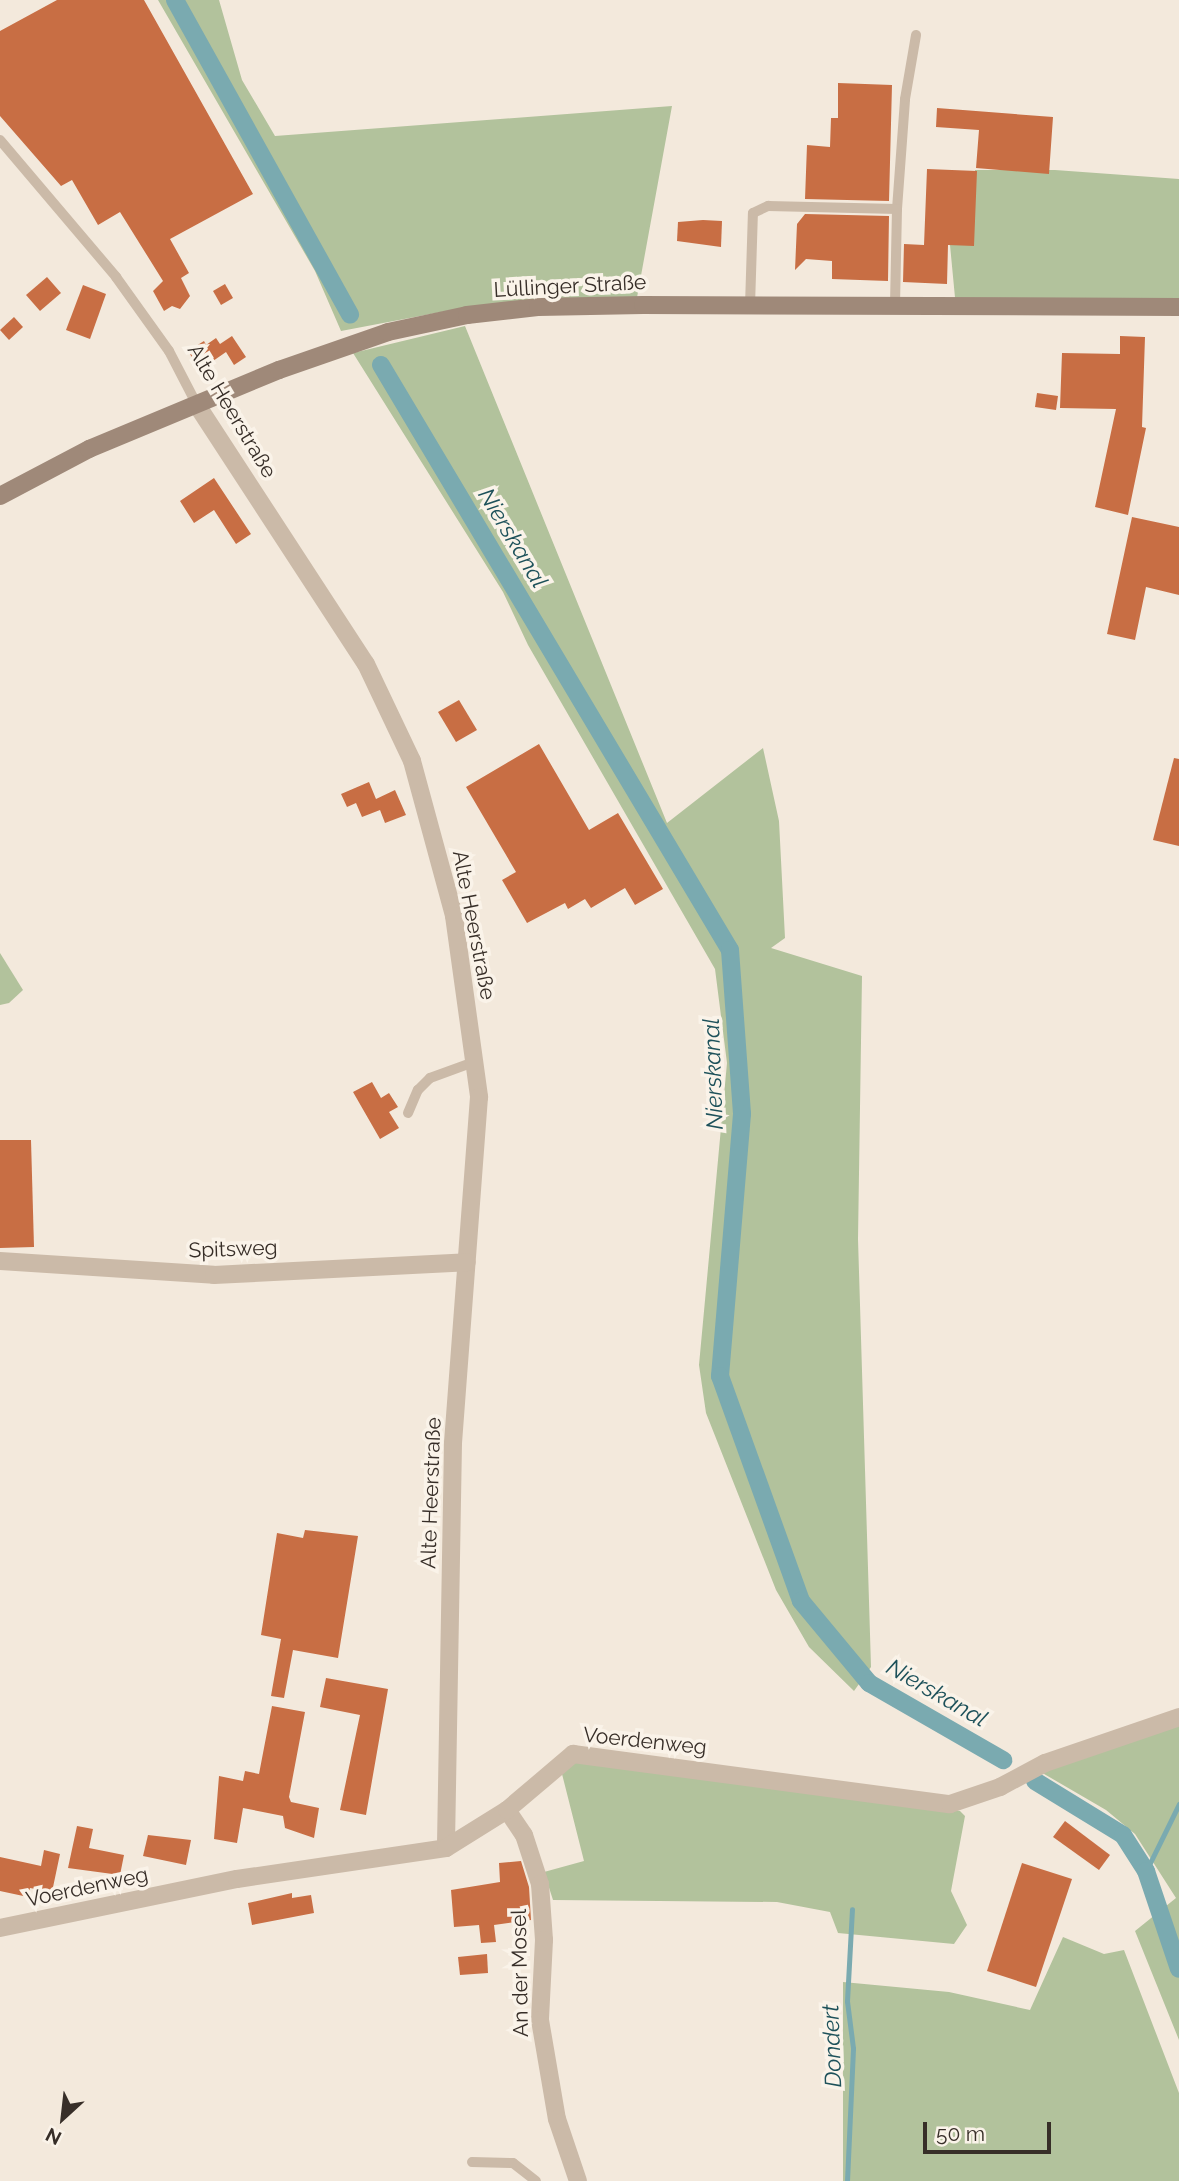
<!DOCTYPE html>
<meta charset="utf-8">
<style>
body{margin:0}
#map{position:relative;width:1179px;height:2181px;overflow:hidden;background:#f3e9dc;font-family:Raleway,sans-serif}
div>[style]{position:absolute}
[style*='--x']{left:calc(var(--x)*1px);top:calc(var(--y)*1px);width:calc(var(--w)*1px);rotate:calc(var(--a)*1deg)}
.green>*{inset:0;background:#b2c29c}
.stream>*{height:5px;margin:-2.5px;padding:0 2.5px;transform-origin:2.5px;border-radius:2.5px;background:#7aaab0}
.canal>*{height:18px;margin:-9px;padding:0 9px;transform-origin:9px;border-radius:9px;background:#7aaab0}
.building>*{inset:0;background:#c86e44}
.lane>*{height:10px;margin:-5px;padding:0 5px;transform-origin:5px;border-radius:5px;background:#cbbaa8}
.street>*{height:18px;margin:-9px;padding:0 9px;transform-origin:9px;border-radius:9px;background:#cbbaa8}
.secondary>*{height:18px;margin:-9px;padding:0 9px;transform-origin:9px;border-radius:9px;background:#9f8979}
span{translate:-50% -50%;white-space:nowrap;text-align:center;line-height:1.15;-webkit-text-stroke:7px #faf3e9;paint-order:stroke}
.street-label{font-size:21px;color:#372e28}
.water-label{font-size:23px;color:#1d515a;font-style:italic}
.north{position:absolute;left:28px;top:2083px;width:70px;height:70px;-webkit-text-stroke:5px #faf3e9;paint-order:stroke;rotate:207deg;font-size:19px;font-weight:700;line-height:28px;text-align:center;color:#372e28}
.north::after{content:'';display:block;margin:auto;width:24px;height:32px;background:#372e28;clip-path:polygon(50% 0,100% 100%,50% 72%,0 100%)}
.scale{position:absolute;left:923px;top:2122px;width:128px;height:32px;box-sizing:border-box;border:4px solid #372e28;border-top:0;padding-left:9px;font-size:21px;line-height:24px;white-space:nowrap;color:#372e28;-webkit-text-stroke:5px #faf3e9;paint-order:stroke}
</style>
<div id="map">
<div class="green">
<i style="clip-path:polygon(158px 0,219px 0,242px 80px,275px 136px,672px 106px,636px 303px,457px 309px,341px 331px,315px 271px)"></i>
<i style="clip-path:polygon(975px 170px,1055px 170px,1179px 179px,1179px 308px,956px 308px,950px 245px,972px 244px)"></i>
<i style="clip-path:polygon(465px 326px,667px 823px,763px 748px,779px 821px,785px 938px,771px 948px,862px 976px,858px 1239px,871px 1667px,854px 1691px,809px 1647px,776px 1590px,706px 1413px,699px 1365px,727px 1063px,715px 969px,528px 645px,503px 592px,353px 353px)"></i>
<i style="clip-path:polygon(0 953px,23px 990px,9px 1003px,0 1005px)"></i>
<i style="clip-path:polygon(1179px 1713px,1179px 2040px,1135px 1931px,1176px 1898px,1135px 1834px,1106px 1810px,1039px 1771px)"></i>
<i style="clip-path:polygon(577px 1758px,960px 1811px,965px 1816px,951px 1891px,967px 1925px,954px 1944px,838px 1933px,830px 1912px,777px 1902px,553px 1900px,544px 1872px,584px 1861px,561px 1770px)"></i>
<i style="clip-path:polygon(1063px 1937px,1104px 1954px,1124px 1950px,1179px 2093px,1179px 2181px,843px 2181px,843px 1982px,949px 1992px,1030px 2010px)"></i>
</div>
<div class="stream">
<i style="--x:1146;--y:1871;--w:75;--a:-63.8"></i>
<i style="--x:847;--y:2181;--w:133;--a:-87.4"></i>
<i style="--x:853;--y:2048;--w:47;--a:-97.3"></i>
<i style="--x:847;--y:2001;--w:92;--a:-86.9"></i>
</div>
<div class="canal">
<i style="--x:175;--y:0;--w:360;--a:60.9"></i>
<i style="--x:381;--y:365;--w:681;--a:59.18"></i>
<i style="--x:730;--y:950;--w:164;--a:85.8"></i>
<i style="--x:742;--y:1114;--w:263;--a:94.8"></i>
<i style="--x:720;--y:1376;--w:239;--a:70.2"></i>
<i style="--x:801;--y:1601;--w:107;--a:50.3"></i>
<i style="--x:869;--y:1683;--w:155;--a:29.9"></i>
<i style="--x:1035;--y:1781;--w:103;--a:31.5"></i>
<i style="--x:1123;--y:1835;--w:43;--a:57.4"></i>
<i style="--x:1146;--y:1871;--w:103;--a:71.4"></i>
</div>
<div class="building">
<i style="clip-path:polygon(57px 0,144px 0,253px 194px,170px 239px,189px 273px,181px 278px,190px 296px,180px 309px,172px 306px,164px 311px,153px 291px,163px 281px,120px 212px,98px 225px,72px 180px,61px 186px,0 116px,0 31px)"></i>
<i style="clip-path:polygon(838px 83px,892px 85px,889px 201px,805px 199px,807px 145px,830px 147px,831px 118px,838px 118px)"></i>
<i style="clip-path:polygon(937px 108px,1053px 117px,1049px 174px,976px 168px,979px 130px,936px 127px)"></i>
<i style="clip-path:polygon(927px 169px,977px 171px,974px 246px,948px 245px,947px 284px,903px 282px,904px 244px,924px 245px)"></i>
<i style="clip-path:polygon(805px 214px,889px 216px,888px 281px,832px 279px,832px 261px,806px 259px,795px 270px,797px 224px)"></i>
<i style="clip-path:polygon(703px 220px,722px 221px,721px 247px,677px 241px,678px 222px)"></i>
<i style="clip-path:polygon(47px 277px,61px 293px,40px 311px,26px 295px)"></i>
<i style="clip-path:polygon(225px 284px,233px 298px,221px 305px,213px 291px)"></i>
<i style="clip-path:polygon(83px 285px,106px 294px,90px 339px,66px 330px)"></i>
<i style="clip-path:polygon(14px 317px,23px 327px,9px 340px,0 330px)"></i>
<i style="clip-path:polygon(232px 336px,246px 357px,234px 365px,226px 352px,200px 370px,188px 351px,204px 341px,206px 345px,216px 338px,220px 344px)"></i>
<i style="clip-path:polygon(1120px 336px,1145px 337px,1142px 427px,1146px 428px,1128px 515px,1095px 507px,1116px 409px,1060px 408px,1062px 353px,1120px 354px)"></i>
<i style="clip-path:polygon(1037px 393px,1058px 396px,1056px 410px,1035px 407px)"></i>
<i style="clip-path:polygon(214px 478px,251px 534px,236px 544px,214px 510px,194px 523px,180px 501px)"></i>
<i style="clip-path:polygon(1132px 517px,1179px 527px,1179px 595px,1146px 587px,1135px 640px,1107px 634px)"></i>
<i style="clip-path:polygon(459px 700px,477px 730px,456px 742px,438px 712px)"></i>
<i style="clip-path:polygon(539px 744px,589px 830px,618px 813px,663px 889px,635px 905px,625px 888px,591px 908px,585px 899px,568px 909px,565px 903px,527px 923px,502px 880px,516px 872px,466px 787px)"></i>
<i style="clip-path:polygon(1174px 758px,1179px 759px,1179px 846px,1153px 840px)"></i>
<i style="clip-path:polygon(369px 782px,376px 799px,395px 790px,406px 815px,385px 823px,380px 810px,362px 817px,356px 803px,347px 807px,341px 794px)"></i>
<i style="clip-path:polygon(372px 1082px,381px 1098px,389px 1093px,398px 1107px,389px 1112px,399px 1128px,380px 1139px,353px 1092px)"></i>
<i style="clip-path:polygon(0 1140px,31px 1140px,34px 1247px,0 1248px)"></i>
<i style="clip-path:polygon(305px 1530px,358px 1536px,338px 1658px,293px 1650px,284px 1698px,271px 1696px,281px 1639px,261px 1635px,277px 1533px,303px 1538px)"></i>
<i style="clip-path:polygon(326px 1678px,388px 1689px,366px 1815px,340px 1810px,360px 1715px,320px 1707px)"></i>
<i style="clip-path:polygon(272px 1706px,305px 1712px,289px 1797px,291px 1802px,319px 1808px,314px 1838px,285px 1828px,283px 1816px,243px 1808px,237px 1843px,214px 1839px,219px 1776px,243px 1781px,245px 1771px,259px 1774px)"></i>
<i style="clip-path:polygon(1065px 1821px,1110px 1855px,1099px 1870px,1053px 1837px)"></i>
<i style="clip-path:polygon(77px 1826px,93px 1829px,89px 1848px,124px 1855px,120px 1875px,68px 1868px)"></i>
<i style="clip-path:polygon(148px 1835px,191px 1840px,186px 1865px,143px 1856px)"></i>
<i style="clip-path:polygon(44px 1850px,60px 1854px,52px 1892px,30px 1888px,28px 1897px,0 1891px,0 1857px,41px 1866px)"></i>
<i style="clip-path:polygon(521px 1861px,529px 1887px,531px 1920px,494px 1925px,496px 1942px,481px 1943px,479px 1925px,454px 1927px,451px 1890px,500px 1882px,499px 1863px)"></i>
<i style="clip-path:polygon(1022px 1863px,1072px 1879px,1036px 1987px,987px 1971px)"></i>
<i style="clip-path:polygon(292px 1893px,292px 1898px,311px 1895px,314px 1913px,252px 1925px,248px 1903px)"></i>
<i style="clip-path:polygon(487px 1954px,488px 1973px,460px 1975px,458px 1957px)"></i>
</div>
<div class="lane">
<i style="--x:0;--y:140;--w:180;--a:49.7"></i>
<i style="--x:116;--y:277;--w:91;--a:54.4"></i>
<i style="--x:169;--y:351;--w:61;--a:62.6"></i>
<i style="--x:897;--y:209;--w:110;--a:-85.8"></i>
<i style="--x:905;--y:99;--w:65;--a:-80.2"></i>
<i style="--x:750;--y:306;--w:93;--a:-88.2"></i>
<i style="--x:753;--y:213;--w:17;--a:-25"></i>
<i style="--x:768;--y:206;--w:129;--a:1.3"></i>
<i style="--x:897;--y:209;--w:98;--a:91.2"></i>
<i style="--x:408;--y:1113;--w:25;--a:-67"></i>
<i style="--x:418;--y:1090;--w:17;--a:-45"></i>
<i style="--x:430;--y:1078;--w:47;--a:-20"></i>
<i style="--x:472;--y:2162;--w:41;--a:1.4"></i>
<i style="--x:513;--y:2163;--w:29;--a:38"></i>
</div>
<div class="street">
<i style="--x:197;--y:405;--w:309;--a:56.9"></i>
<i style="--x:366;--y:664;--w:107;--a:64.6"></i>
<i style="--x:412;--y:761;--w:161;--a:74.8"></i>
<i style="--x:454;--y:916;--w:183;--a:82.1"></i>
<i style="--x:479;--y:1097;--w:347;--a:94.3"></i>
<i style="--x:453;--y:1443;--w:405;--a:91"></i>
<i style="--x:0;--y:1261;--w:214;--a:3.7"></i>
<i style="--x:214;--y:1275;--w:253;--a:-2.9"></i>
<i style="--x:507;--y:1810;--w:30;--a:56"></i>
<i style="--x:524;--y:1835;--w:52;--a:71.9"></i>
<i style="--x:540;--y:1884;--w:56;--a:85.9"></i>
<i style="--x:544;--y:1940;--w:80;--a:92.9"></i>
<i style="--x:540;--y:2020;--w:100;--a:80.3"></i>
<i style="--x:557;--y:2119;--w:65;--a:71.3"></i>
<i style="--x:0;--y:1928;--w:242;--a:-11.7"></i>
<i style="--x:237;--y:1879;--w:211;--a:-8.4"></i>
<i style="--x:446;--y:1848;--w:72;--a:-31.9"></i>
<i style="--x:507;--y:1810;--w:87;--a:-40.3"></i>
<i style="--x:573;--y:1754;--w:380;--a:7.6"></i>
<i style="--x:950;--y:1804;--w:53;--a:-18.8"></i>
<i style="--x:1000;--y:1787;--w:51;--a:-28.1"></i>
<i style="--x:1045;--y:1763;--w:142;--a:-18.9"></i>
</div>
<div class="secondary">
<i style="--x:0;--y:496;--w:101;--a:-27.8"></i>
<i style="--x:89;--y:449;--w:206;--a:-22.6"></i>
<i style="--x:279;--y:370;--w:115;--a:-19.2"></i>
<i style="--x:388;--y:332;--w:81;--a:-12.1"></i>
<i style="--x:467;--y:315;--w:71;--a:-6.4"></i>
<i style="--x:538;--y:307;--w:105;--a:-1.1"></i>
<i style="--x:643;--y:305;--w:536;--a:0.21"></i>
</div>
<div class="street-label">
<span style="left:570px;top:286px;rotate:-3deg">Lüllinger Straße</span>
<span style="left:232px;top:411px;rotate:59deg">Alte Heerstraße</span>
<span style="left:474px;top:925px;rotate:79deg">Alte Heerstraße</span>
<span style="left:233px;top:1249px;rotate:-2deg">Spitsweg</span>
<span style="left:431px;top:1493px;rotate:-88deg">Alte Heerstraße</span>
<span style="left:645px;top:1741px;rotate:6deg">Voerdenweg</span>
<span style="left:87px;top:1887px;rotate:-12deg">Voerdenweg</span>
<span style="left:520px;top:1973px;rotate:-91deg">An der Mosel</span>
</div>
<div class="water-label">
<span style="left:513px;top:538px;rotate:59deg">Nierskanal</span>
<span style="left:713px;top:1074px;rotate:-92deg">Nierskanal</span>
<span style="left:937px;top:1693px;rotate:30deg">Nierskanal</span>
<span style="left:832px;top:2046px;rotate:-92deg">Dondert</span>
</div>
<div class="north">N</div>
<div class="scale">50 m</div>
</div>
